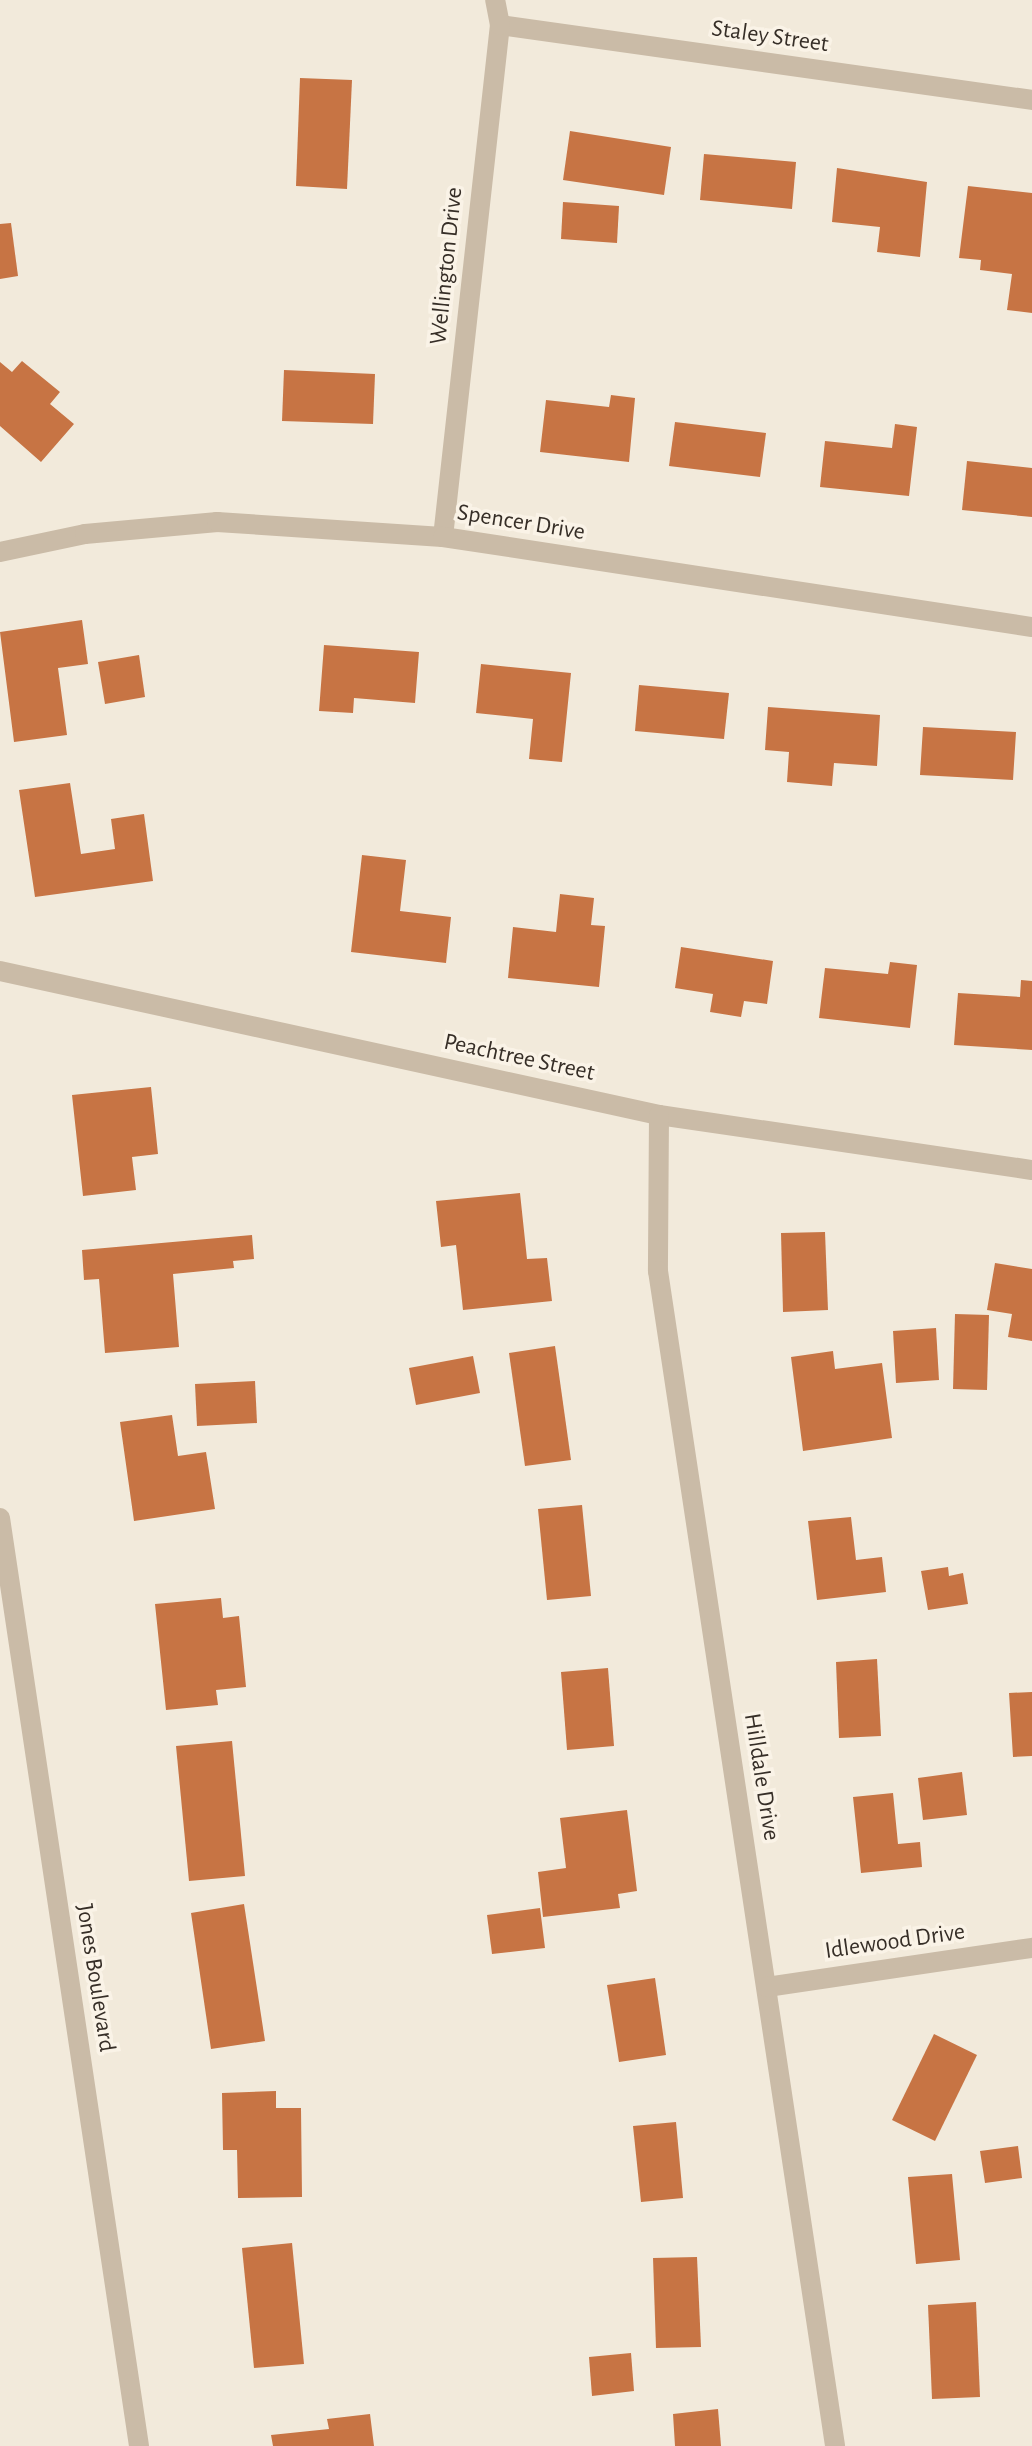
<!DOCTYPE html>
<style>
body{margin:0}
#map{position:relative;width:1032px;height:2446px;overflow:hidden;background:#f2eadb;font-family:"Alegreya Sans",sans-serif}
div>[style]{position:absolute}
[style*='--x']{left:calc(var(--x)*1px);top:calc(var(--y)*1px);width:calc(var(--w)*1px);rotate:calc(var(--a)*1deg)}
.building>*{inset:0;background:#c77444}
.minor>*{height:20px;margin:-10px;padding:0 10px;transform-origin:10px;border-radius:10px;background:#cabba7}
span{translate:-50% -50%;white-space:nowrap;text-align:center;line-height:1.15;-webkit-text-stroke:7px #faf3e7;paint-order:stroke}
.street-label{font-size:24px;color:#362e27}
</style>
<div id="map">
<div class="building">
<i style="clip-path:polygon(300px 78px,352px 80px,347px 189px,296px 186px)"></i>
<i style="clip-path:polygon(570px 131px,671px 147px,664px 195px,563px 180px)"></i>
<i style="clip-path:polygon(704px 154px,796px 162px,792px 209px,700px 200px)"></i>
<i style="clip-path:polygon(837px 168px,927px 182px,920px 257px,877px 252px,880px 227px,832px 222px)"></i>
<i style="clip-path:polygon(968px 186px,1032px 193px,1032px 313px,1007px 310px,1012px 274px,980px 270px,981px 260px,959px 258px)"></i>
<i style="clip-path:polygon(563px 202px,619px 206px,617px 243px,561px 239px)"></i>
<i style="clip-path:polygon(11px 223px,18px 276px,0 279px,0 224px)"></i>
<i style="clip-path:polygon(22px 361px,60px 392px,50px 404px,74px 424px,41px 462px,0 426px,0 362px,12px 372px)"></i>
<i style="clip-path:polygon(284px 370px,375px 374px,373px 424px,282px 421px)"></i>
<i style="clip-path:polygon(611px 395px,635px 398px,629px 462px,540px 452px,546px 400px,609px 407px)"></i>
<i style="clip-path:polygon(675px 422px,766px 433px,760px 477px,669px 466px)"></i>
<i style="clip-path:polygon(895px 424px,917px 427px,909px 496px,820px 487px,825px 441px,892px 448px)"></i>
<i style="clip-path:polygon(967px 461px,1032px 468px,1032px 517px,962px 510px)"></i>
<i style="clip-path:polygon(82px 620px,88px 664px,58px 668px,67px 735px,14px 742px,0 632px)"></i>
<i style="clip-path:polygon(324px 645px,419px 652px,415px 703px,354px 698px,353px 713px,319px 711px)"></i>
<i style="clip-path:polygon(139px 655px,145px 697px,105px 704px,98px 662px)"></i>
<i style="clip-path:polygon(481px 664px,571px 673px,562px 762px,529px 759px,533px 719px,476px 713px)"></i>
<i style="clip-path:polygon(639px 685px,729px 693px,724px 739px,635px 731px)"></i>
<i style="clip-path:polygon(768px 707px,880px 715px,877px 766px,834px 763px,832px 786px,787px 782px,789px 752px,765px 750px)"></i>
<i style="clip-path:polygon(923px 727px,1016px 732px,1013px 780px,920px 775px)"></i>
<i style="clip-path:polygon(70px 783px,81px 854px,115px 849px,111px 819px,144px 814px,153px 881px,35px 897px,19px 790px)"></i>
<i style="clip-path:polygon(362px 855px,406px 860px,400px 911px,451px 917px,446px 963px,351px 952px)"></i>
<i style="clip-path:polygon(560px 894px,594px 898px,591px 925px,605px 926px,599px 987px,508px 978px,513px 927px,556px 932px)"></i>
<i style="clip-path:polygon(681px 947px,773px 961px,767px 1004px,744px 1001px,741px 1017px,710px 1012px,713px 994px,675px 988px)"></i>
<i style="clip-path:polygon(890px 962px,917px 965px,910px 1028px,819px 1018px,825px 968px,888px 974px)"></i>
<i style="clip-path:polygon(1021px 980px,1032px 981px,1032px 1050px,954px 1045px,958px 993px,1020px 997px)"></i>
<i style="clip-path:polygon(151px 1087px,158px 1154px,132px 1157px,136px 1190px,83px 1196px,72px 1095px)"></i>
<i style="clip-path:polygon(520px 1193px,527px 1259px,547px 1258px,552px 1301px,463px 1310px,456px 1245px,441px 1247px,436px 1201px)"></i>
<i style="clip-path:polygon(825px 1232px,828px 1310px,783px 1312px,781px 1233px)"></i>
<i style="clip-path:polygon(252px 1235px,254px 1259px,233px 1261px,234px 1268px,173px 1274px,179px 1347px,105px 1353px,99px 1279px,84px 1280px,82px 1250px)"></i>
<i style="clip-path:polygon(995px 1263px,1032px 1269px,1032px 1341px,1008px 1337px,1012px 1314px,987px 1310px)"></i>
<i style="clip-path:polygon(955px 1314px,989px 1315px,987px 1390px,953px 1389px)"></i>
<i style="clip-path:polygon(936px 1328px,939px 1380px,896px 1383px,893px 1331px)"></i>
<i style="clip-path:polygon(555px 1346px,571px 1460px,525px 1466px,509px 1353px)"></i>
<i style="clip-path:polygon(833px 1351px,835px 1369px,882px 1363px,892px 1438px,803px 1451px,791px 1357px)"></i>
<i style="clip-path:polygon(473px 1356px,480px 1393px,416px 1405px,409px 1368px)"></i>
<i style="clip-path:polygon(255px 1381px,257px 1423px,197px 1426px,195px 1384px)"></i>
<i style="clip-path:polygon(172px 1415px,178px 1456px,206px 1452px,215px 1509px,134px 1521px,120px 1422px)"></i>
<i style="clip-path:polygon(582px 1505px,591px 1596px,547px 1600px,538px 1509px)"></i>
<i style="clip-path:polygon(851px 1517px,856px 1560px,882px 1557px,886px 1592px,817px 1600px,808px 1521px)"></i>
<i style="clip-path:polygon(948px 1567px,949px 1576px,963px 1573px,968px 1604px,928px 1610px,921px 1571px)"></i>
<i style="clip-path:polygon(221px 1598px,223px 1618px,239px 1616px,246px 1687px,216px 1690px,218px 1705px,166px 1710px,155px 1604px)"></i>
<i style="clip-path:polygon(877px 1659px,881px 1736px,839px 1738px,836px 1662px)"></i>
<i style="clip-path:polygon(608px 1668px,614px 1746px,567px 1750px,561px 1672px)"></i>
<i style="clip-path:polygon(1032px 1692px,1032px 1756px,1013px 1757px,1009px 1693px)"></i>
<i style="clip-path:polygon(232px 1741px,245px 1876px,189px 1881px,176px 1746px)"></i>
<i style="clip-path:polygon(962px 1772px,967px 1815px,923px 1820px,918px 1778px)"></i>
<i style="clip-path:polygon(893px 1793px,898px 1844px,920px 1842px,922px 1867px,861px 1873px,853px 1797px)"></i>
<i style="clip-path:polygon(627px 1810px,637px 1891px,618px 1894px,620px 1908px,543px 1917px,538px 1872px,566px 1868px,560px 1818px)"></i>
<i style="clip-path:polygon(244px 1904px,265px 2041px,211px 2049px,191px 1913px)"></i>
<i style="clip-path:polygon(540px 1908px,545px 1948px,492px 1954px,487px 1915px)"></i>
<i style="clip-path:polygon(655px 1978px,666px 2055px,619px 2062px,607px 1985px)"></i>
<i style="clip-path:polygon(934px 2034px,977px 2055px,935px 2141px,892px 2120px)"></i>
<i style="clip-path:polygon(276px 2091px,276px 2108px,301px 2108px,302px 2197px,238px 2198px,237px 2150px,223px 2150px,222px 2093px)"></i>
<i style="clip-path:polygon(676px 2122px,683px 2198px,641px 2202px,633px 2126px)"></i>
<i style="clip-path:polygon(1018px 2146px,1022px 2178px,985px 2183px,980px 2151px)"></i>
<i style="clip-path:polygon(952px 2174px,960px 2260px,916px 2264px,908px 2177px)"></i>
<i style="clip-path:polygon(292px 2243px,304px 2364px,254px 2368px,242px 2248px)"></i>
<i style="clip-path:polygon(697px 2257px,701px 2347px,656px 2348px,653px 2258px)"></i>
<i style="clip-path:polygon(976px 2302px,980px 2397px,932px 2399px,928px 2305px)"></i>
<i style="clip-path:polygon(631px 2353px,634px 2391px,592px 2396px,589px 2357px)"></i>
<i style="clip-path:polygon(718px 2409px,721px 2446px,675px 2446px,673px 2414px)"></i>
<i style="clip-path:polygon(370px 2414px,374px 2446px,273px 2446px,271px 2435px,329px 2429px,327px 2419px)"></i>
</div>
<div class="minor">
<i style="--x:500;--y:25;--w:537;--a:8.02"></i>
<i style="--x:443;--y:537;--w:515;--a:-83.65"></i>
<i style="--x:500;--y:25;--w:25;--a:-101"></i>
<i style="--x:0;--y:552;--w:87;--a:-12"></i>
<i style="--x:85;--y:534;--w:133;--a:-5.2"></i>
<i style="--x:217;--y:522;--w:226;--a:3.8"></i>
<i style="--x:443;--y:537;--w:596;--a:8.69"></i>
<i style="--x:0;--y:971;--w:675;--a:12.33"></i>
<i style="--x:659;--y:1115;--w:377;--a:8.4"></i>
<i style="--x:659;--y:1115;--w:156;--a:90.4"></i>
<i style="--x:658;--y:1271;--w:1188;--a:81.43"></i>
<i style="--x:0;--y:1518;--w:938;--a:81.48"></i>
<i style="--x:767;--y:1987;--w:268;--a:-8.4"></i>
</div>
<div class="street-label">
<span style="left:770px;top:37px;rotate:8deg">Staley Street</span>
<span style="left:447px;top:266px;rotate:-84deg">Wellington Drive</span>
<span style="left:521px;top:523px;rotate:9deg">Spencer Drive</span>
<span style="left:519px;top:1058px;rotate:12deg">Peachtree Street</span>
<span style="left:761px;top:1777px;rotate:81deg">Hilldale Drive</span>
<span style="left:895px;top:1942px;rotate:-8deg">Idlewood Drive</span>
<span style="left:95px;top:1978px;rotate:81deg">Jones Boulevard</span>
</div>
</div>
